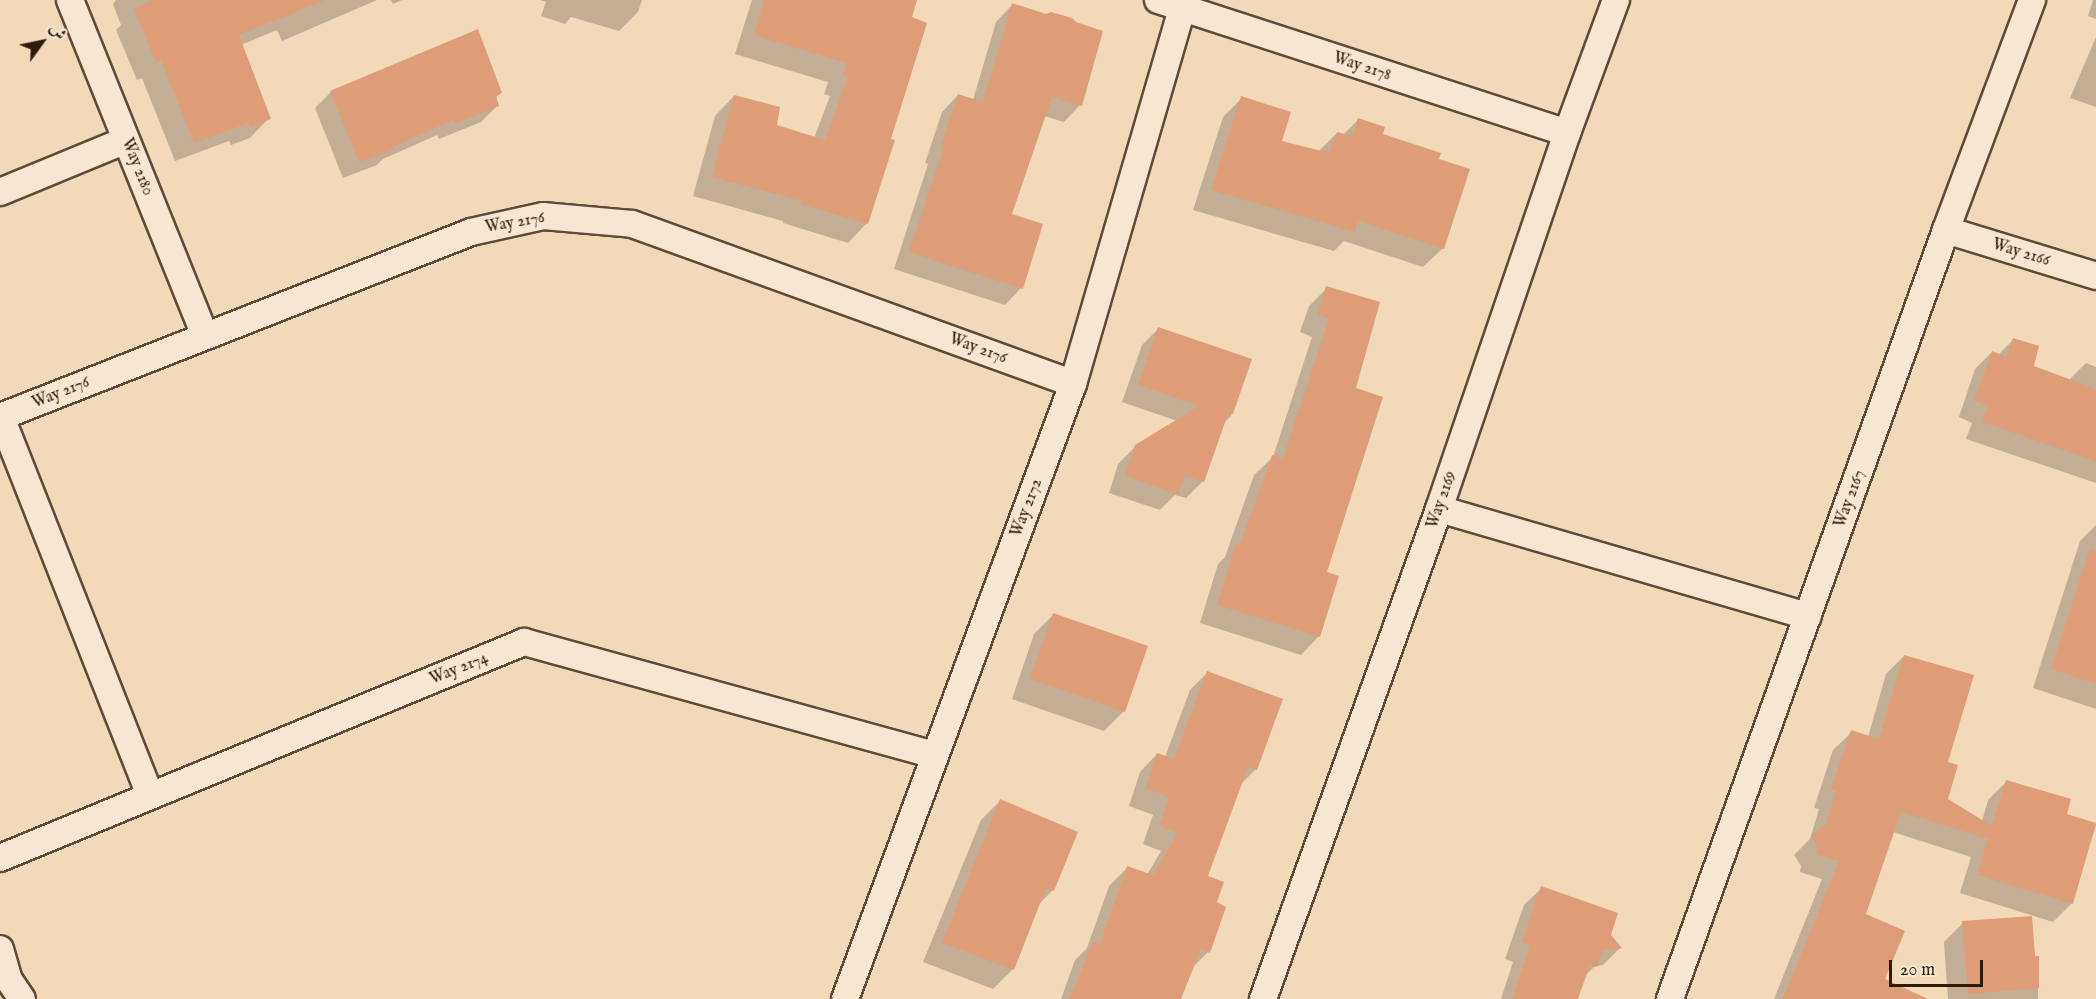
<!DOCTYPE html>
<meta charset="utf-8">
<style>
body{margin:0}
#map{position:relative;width:2096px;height:999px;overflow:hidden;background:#f2dab9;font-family:"IM FELL English",Amiri,serif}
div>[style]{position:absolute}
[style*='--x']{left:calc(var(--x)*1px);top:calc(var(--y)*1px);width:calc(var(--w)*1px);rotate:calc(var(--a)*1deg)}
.shadow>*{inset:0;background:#0003}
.building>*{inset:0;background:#de9c77}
.roads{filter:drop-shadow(2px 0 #5e4b39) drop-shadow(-2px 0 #5e4b39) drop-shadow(0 2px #5e4b39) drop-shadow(0 -2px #5e4b39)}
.minor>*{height:26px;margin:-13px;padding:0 13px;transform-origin:13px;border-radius:13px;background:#f7e7d2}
span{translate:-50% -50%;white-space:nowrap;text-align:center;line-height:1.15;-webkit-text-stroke:6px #f7e7d2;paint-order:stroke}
.street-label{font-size:16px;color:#2d1b0e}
.north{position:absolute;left:12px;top:12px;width:60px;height:60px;-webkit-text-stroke:4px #f7e7d2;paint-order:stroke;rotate:57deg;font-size:16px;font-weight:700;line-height:24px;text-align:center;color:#2d1b0e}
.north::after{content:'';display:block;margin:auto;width:21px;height:27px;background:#2d1b0e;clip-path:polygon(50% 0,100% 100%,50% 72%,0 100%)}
.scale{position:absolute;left:1889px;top:960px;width:94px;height:27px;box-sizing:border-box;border:3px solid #2d1b0e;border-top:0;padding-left:8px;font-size:18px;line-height:21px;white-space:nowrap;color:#2d1b0e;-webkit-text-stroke:4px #f7e7d2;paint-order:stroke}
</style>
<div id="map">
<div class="shadow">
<i style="clip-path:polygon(116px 0,377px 0,282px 41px,277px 30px,241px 45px,269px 118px,250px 138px,231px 145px,229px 141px,175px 161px,142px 78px,137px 80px,116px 30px,121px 25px,113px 4px)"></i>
<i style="clip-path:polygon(391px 0,402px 0,393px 4px)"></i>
<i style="clip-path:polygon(540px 0,642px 0,638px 12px,619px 31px,571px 17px,565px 24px,541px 16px,546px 2px)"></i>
<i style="clip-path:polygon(752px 0,907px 0,910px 18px,889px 140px,867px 223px,848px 243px,783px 223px,783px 221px,693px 196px,715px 116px,734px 96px,776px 126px,814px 138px,830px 96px,824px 94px,828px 82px,735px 54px)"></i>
<i style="clip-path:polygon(2093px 0,2096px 0,2096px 19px,2088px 16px)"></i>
<i style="clip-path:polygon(1012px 5px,1080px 105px,1064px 122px,1044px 116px,1010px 215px,1021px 288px,1005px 305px,894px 269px,928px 164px,925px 163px,942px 112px,958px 95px,973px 100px,996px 22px)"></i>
<i style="clip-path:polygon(2096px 37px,2096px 107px,2070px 98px)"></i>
<i style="clip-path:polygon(331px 92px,501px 93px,495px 98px,497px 106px,481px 122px,439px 139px,437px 135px,383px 159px,377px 165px,343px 178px,315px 108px)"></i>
<i style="clip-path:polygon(1242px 98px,1280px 142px,1318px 152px,1337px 133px,1343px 135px,1358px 120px,1382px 135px,1437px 160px,1443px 248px,1423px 267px,1344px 241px,1334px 251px,1193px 210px,1223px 117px)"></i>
<i style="clip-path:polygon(1327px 288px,1354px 389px,1325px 573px,1319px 636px,1301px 655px,1200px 623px,1218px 564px,1225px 557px,1254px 475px,1273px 457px,1312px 337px,1300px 332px,1309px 306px)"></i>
<i style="clip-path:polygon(1159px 328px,1250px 360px,1231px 416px,1222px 425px,1203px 481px,1186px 498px,1175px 495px,1160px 510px,1109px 493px,1118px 464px,1136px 446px,1177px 421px,1122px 402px,1142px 345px)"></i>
<i style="clip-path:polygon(2013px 340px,2032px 367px,2069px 380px,2086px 363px,2096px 367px,2096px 483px,1966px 439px,1972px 423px,1959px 417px,1975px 369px,1992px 352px,1998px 355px)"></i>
<i style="clip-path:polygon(2096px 525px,2096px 709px,2033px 688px,2080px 541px)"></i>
<i style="clip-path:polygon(1053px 615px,1146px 647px,1123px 712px,1104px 731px,1012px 699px,1034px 634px)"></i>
<i style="clip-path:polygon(1904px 656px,1946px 763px,1946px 799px,1982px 821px,1988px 800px,2006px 782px,2065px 815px,2096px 825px,2071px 904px,2053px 922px,1960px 893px,1971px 857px,1893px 832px,1864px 915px,1883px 980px,1894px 999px,1774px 999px,1822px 879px,1800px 872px,1801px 866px,1794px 855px,1810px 839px,1819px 809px,1814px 808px,1833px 750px,1852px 732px,1868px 737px,1886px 674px)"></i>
<i style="clip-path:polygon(1207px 673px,1281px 700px,1255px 770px,1240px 785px,1206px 877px,1215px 902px,1208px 952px,1192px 968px,1180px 999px,1061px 999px,1075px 960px,1087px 948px,1109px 886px,1127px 868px,1147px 875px,1161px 851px,1143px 844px,1153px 815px,1129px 806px,1140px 772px,1157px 754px,1165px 757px,1190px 690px)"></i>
<i style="clip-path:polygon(1000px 801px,1053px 890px,1037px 906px,1013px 969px,993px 989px,923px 962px,981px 820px)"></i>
<i style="clip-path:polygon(1542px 888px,1609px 935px,1620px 948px,1603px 965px,1594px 967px,1584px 977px,1576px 999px,1501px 999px,1513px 962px,1505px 959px,1524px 905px)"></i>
<i style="clip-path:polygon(1963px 923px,2038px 958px,2038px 999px,1948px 999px,1944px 942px)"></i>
</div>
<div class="building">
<i style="clip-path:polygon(152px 0,323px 0,323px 1px,239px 35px,271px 119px,251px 127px,248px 123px,194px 143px,161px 60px,156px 62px,134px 9px)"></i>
<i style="clip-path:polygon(764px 0,917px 0,912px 17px,927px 23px,891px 139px,895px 140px,868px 224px,801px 204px,802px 201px,712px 177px,734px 95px,780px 107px,777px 125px,825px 140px,848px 77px,843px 75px,846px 63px,754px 35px)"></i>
<i style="clip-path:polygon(1012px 3px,1046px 14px,1051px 12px,1072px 18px,1076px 22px,1103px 31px,1082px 106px,1052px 97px,1012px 214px,1043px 224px,1023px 289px,909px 252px,944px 147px,941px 146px,958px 94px,983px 102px)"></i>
<i style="clip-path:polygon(478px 29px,502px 93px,496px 96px,499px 106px,455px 124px,453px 120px,394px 146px,395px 149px,359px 162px,330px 91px)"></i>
<i style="clip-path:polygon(1241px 96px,1291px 112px,1282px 141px,1329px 153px,1337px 132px,1352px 136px,1358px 118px,1385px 127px,1383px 134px,1441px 153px,1439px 159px,1470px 169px,1444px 249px,1358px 221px,1355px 232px,1211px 190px)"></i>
<i style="clip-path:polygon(1326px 286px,1380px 302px,1356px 388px,1383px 397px,1327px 572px,1339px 576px,1320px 637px,1217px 605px,1236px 544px,1240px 545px,1272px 455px,1283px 459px,1329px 319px,1318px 314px)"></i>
<i style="clip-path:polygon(1158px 327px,1252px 359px,1233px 414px,1228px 414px,1204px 482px,1185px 476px,1178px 494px,1125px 476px,1135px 445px,1199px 406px,1138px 385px)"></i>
<i style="clip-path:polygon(2013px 338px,2039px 346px,2034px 366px,2096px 389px,2096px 461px,1982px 422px,1988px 406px,1974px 401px,1992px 351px,2007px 357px)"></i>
<i style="clip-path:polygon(2090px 549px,2096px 550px,2096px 684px,2051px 669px)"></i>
<i style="clip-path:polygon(1053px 613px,1148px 646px,1125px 712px,1030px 679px)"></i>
<i style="clip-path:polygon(1904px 655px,1974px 675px,1948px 762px,1958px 765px,1948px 799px,1992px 826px,2006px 780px,2071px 799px,2067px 814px,2096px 823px,2073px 904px,1977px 875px,1988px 839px,1901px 812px,1866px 914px,1905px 931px,1885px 979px,1928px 999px,1783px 999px,1839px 861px,1817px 854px,1818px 848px,1811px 836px,1826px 824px,1836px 791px,1831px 789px,1851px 730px,1879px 739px)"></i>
<i style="clip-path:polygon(1207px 671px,1283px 699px,1257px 770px,1248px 767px,1208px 876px,1224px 882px,1217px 902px,1226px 907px,1210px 953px,1201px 949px,1181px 999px,1070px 999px,1093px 941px,1100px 944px,1127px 866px,1153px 875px,1178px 833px,1160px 826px,1169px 797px,1146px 788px,1157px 753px,1174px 759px)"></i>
<i style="clip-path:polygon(1000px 799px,1078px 832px,1054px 891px,1046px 888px,1014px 970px,942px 943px)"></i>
<i style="clip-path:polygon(1541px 886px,1618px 913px,1611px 935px,1622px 948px,1603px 951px,1596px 967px,1590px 965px,1578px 999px,1512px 999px,1530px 945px,1522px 942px)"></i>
<i style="clip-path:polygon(2032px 916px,2035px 956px,2039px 956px,2039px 988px,1968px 994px,1962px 921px)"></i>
</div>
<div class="roads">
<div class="minor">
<i style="--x:70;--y:0;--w:361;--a:68.1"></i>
<i style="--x:1158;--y:0;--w:430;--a:18"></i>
<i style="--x:0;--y:192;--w:136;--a:-22.4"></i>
<i style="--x:1946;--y:230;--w:157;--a:17"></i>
<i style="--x:0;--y:417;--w:506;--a:-21.44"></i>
<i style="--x:471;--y:232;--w:74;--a:-12.5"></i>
<i style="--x:543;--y:216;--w:89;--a:5.1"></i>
<i style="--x:632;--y:224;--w:469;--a:19.9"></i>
<i style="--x:1;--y:417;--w:407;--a:68.5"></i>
<i style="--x:1439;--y:509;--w:384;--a:16.2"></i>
<i style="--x:0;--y:858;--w:567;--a:-22.4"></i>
<i style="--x:524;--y:642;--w:425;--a:15.4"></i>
<i style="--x:0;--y:949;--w:32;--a:74"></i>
<i style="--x:9;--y:980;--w:23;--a:56"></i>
<i style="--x:845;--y:999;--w:656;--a:-69.66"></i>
<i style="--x:1073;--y:384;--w:391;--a:-73.8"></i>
<i style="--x:1263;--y:999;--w:521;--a:-70.24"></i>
<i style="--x:1439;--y:509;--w:397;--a:-71.2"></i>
<i style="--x:1567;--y:133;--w:142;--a:-69.8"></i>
<i style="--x:1670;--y:999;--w:817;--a:-70.26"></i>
<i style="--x:1946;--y:230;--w:246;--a:-69.5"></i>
</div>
</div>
<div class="street-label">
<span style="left:1362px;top:67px;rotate:18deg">Way 2178</span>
<span style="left:137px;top:167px;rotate:68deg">Way 2180</span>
<span style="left:515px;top:223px;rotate:-10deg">Way 2176</span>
<span style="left:2021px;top:253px;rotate:17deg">Way 2166</span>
<span style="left:978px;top:349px;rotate:20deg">Way 2176</span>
<span style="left:61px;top:393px;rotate:-22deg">Way 2176</span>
<span style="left:1850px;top:499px;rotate:-70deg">Way 2167</span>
<span style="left:1442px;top:500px;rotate:-71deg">Way 2169</span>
<span style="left:1027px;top:508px;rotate:-69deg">Way 2172</span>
<span style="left:459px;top:669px;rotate:-22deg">Way 2174</span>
</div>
<div class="north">ش</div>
<div class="scale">20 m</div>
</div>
